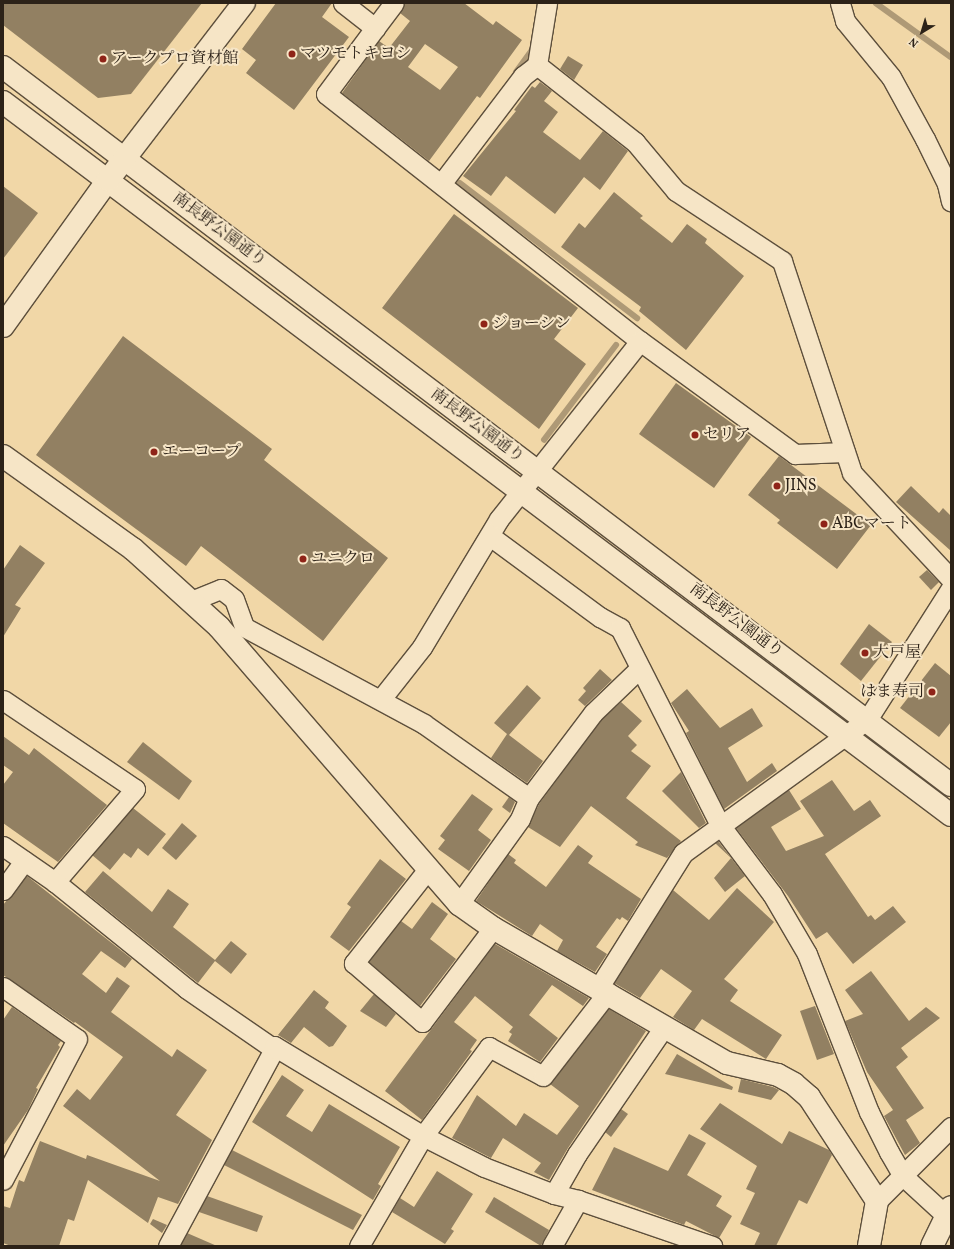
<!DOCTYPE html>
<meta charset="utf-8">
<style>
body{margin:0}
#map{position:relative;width:954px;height:1249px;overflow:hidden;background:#f1d7a7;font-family:Vollkorn,"Noto Serif JP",serif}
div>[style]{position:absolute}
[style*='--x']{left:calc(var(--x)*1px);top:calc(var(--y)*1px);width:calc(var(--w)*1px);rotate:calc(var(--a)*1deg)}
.stream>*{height:5.5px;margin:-2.75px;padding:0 2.75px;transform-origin:2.75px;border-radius:2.75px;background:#ae9976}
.building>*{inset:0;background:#928062}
.roads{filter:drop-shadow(1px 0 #5d4f3c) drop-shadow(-1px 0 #5d4f3c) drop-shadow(0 1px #5d4f3c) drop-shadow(0 -1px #5d4f3c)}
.minor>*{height:19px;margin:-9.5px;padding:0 9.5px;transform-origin:9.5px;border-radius:9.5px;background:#f6e5c6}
.tertiary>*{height:22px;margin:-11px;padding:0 11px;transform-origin:11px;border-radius:11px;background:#f6e5c6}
.dots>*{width:11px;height:11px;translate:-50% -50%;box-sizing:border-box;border:2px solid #f6e5c6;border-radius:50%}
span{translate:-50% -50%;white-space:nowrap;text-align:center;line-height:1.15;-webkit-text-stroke:4px #f6e5c6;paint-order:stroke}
.poi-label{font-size:16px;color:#2c2218}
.left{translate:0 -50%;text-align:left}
.right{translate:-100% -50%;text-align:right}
.street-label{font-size:16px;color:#2c2218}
.frame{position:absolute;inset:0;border:4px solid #2c2218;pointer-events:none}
.north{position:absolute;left:902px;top:12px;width:40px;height:40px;-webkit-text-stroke:3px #f6e5c6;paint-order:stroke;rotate:218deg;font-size:11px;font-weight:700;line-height:16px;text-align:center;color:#2c2218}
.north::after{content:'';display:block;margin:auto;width:14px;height:18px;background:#2c2218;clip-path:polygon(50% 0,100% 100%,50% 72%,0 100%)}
</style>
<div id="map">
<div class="stream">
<i style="--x:876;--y:3;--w:92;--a:35.8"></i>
<i style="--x:516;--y:72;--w:27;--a:-54"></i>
<i style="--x:460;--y:183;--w:223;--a:37.3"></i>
<i style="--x:544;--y:440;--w:119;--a:-52.8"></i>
</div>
<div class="building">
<i style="clip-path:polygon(3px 3px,202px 3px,131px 94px,98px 98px,3px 25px)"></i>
<i style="clip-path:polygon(276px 3px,332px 3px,322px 17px,349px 37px,294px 110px,246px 73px,256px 60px,242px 49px)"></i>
<i style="clip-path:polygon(evenodd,405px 3px,464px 3px,493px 25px,496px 21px,522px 40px,480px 98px,477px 96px,429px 161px,342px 93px,379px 41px,389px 48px,410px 21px,400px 13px,405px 3px,425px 44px,458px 67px,440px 90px,408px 67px,425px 44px)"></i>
<i style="clip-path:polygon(568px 56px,583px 65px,574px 80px,560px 69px)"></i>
<i style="clip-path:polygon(540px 82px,552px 91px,544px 101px,558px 112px,543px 132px,580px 160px,603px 131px,628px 151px,600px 190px,584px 177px,555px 214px,506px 176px,491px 196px,463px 176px,516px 111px,514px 110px,532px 86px,535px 88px)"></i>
<i style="clip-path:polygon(3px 186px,38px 213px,3px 259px)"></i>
<i style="clip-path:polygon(614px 192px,643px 216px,640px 218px,672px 243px,687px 224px,707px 239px,705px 243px,744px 276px,686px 350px,639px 311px,641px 307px,561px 247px,579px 223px,585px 228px)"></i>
<i style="clip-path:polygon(454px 214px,578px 308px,554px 339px,586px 364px,539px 429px,382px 308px)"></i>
<i style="clip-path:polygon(123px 336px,272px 449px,264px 460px,388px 558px,323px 641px,201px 546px,186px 566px,36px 455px)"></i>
<i style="clip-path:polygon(676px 383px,751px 437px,714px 488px,639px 434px)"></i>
<i style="clip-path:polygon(779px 456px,871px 525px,837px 569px,777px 523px,780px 520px,748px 495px)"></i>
<i style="clip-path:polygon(911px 486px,939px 513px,943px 508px,951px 516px,951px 551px,896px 502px)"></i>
<i style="clip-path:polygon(20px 545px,45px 563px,15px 605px,21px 608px,3px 637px,3px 570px)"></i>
<i style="clip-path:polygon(927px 570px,939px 582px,931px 590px,919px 577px)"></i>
<i style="clip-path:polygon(869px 624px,892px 642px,861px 681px,840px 664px)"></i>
<i style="clip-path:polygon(935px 663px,951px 676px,951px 722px,939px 737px,900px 708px)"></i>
<i style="clip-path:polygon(600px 669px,612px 680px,585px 706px,578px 700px,586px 691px,583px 688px)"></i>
<i style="clip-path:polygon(527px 685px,541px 698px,509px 735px,543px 761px,527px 783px,491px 758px,507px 734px,494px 723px)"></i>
<i style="clip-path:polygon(687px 689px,720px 728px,752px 708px,763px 726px,728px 748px,747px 782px,772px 763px,777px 771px,724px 809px,686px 733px,689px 731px,671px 703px)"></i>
<i style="clip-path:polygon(621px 702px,642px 721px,628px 736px,637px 745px,631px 751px,651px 766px,626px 798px,681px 841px,667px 858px,635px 845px,638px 842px,591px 806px,560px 847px,528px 827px,539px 804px,601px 720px)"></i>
<i style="clip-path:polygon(3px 736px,29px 755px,34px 748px,107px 805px,58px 862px,3px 823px,3px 785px,13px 772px,3px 765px)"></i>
<i style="clip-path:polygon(143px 742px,192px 781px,179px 800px,127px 762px)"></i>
<i style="clip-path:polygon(681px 772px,706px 823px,699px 828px,662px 791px)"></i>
<i style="clip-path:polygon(832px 780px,854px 811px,870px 800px,881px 816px,825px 854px,868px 917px,871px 915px,875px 920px,893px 906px,906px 922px,853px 964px,827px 932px,816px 939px,788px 896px,736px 828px,789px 790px,801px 809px,771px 827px,786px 851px,824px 836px,800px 801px)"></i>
<i style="clip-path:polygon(472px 794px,493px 809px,478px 830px,491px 840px,469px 871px,438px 849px,445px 840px,440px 836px)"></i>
<i style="clip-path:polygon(509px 797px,515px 802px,510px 813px,502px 807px)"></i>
<i style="clip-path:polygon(133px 808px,166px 834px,148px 856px,138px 848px,131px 858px,124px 853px,110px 870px,92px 855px)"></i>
<i style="clip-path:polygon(182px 823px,197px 836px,176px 860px,162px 848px)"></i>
<i style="clip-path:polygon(718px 841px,745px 876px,725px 892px,714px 878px,731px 858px,715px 843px)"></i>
<i style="clip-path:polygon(578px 845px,593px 856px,588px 863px,641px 899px,628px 921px,622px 917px,620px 920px,617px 918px,596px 947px,607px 954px,595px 972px,557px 951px,563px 940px,540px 924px,532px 936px,476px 901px,508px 854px,516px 860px,514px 863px,546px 887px)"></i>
<i style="clip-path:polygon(380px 859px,406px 879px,349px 951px,330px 937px,351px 907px,347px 904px)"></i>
<i style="clip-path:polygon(103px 871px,152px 912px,168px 889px,189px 904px,173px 927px,215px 960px,231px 941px,247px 954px,231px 974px,215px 961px,198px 983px,85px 892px)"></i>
<i style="clip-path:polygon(27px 876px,132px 959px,125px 968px,101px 951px,82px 974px,106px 993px,117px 977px,130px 986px,111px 1012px,172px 1057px,177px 1049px,207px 1070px,176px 1115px,212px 1140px,178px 1204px,158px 1197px,148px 1223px,88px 1180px,74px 1221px,68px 1219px,59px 1246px,11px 1246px,3px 1243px,3px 1206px,10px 1208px,19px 1180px,24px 1182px,40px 1141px,86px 1159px,87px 1155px,160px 1181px,63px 1106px,77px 1089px,90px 1100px,123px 1057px,75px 1022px,74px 1023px,3px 975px,3px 905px)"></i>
<i style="clip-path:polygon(737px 888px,774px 922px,724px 979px,738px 990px,730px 1001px,782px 1035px,766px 1059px,702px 1019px,694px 1030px,673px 1017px,692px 991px,661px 969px,640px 998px,614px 983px,673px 890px,709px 920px)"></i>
<i style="clip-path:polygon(432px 902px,448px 914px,430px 939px,456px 959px,420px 1006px,369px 962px,401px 921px,412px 929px)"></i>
<i style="clip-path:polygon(495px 944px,589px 998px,583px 1006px,552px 985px,529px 1015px,558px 1038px,540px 1062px,508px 1041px,512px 1034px,509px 1032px,513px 1027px,475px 996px,454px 1022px,477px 1040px,470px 1050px,472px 1051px,422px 1120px,385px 1091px)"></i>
<i style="clip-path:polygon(871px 971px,909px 1021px,926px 1007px,940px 1018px,901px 1048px,908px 1057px,896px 1067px,924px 1108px,906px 1120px,920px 1143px,905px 1155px,884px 1116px,893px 1110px,867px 1072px,845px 1021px,863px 1014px,845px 990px)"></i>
<i style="clip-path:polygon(314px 990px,329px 1002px,325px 1008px,347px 1026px,333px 1046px,329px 1047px,304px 1027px,291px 1043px,278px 1035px)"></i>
<i style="clip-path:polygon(374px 994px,396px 1014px,386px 1027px,360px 1011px)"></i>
<i style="clip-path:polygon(815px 1006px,834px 1054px,817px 1060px,800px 1011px)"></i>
<i style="clip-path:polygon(12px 1007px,61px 1041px,58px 1045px,60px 1047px,36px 1088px,38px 1089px,28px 1110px,3px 1146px,3px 1020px)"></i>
<i style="clip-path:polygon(609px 1009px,646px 1031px,568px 1148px,549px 1180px,534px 1172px,541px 1163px,503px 1138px,491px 1158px,452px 1138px,477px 1095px,516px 1126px,524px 1113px,557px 1135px,579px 1106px,550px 1084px)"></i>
<i style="clip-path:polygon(677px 1054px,733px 1087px,732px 1090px,665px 1074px)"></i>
<i style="clip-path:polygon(282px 1075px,304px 1090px,286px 1116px,312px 1132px,329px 1104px,400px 1147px,378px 1184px,381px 1186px,373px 1200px,252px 1122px)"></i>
<i style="clip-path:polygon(741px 1079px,773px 1087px,779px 1090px,771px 1100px,738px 1092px)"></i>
<i style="clip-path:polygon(720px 1103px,782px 1144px,789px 1131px,829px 1150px,832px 1155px,807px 1204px,799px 1200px,776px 1246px,754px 1246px,760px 1233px,740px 1224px,755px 1193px,746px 1189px,757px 1166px,700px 1129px)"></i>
<i style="clip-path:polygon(621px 1109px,628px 1114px,611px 1137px,605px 1132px)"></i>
<i style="clip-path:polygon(689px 1134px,706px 1143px,687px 1175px,722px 1196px,716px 1206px,732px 1216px,719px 1238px,686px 1221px,684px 1225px,592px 1190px,614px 1147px,668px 1171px)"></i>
<i style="clip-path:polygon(232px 1150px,362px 1215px,353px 1230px,224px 1165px)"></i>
<i style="clip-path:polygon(437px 1171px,473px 1194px,451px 1229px,454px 1231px,445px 1244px,392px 1212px,400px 1198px,414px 1207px)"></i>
<i style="clip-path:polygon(207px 1196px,263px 1216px,257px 1232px,199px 1212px)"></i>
<i style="clip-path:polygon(494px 1197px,549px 1230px,541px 1246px,485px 1212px)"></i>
<i style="clip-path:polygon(153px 1219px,167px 1225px,162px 1233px,150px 1224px)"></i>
<i style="clip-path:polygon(187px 1233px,217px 1246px,180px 1246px)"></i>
</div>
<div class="roads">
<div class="minor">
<i style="--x:343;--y:3;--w:41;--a:38"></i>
<i style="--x:375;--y:28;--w:82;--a:126.6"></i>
<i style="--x:326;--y:94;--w:400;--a:38.2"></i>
<i style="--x:640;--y:341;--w:192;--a:36.1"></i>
<i style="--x:795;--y:454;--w:50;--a:-2.3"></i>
<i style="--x:840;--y:3;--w:19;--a:74"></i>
<i style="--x:845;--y:21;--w:72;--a:50.6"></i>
<i style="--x:891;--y:77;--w:71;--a:61.3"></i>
<i style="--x:925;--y:139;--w:50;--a:63.9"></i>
<i style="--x:947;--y:184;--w:18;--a:77"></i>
<i style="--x:375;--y:28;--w:31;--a:-53"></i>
<i style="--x:537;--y:65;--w:125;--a:38.2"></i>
<i style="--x:635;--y:142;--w:64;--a:50.1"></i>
<i style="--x:676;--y:191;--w:127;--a:33.4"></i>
<i style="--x:782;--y:261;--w:223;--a:71.7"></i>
<i style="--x:852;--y:473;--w:145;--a:47"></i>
<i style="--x:441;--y:184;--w:136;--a:-52.8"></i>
<i style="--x:523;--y:76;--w:18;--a:-38"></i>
<i style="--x:537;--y:65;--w:63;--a:-80.8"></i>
<i style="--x:490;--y:536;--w:137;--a:36.4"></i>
<i style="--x:600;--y:617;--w:23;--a:29"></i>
<i style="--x:620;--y:628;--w:221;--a:63.1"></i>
<i style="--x:720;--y:825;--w:86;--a:53"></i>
<i style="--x:772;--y:894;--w:69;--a:59.7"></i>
<i style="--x:807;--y:954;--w:170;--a:68.6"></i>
<i style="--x:869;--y:1112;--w:45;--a:63.4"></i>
<i style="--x:889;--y:1152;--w:28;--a:60"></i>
<i style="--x:903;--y:1176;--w:65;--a:42.5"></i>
<i style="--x:191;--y:601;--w:32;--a:-22"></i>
<i style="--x:221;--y:589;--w:16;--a:38"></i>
<i style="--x:234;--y:599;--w:30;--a:70"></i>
<i style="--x:244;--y:627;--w:204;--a:28.3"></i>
<i style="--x:424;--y:724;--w:128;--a:35.2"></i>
<i style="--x:381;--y:699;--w:66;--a:-51.7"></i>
<i style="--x:422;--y:647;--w:149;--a:-59"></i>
<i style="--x:499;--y:519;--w:227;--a:-51.6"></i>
<i style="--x:3;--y:700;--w:159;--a:34"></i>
<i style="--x:135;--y:789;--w:123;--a:130.7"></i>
<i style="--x:3;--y:846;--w:63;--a:34.7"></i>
<i style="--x:55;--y:882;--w:170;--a:39"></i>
<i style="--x:187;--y:989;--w:106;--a:34.6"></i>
<i style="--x:428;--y:869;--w:120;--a:128.2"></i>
<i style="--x:354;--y:963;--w:90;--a:40.9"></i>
<i style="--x:422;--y:1022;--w:118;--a:-52.9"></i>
<i style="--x:3;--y:890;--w:36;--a:-54"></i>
<i style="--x:459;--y:904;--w:105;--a:-54.3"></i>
<i style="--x:520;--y:819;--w:23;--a:-67"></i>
<i style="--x:529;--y:798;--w:106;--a:-53"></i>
<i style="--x:593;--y:713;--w:65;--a:-43.8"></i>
<i style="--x:3;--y:987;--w:90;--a:35.1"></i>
<i style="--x:77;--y:1039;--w:159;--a:117.7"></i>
<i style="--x:599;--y:987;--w:158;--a:-57.9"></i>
<i style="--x:683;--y:853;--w:227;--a:-35.9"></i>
<i style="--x:867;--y:720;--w:156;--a:-57.5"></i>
<i style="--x:554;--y:1194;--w:46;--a:-60.1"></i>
<i style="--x:577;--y:1154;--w:154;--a:-55.6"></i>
<i style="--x:877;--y:1201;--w:105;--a:-45"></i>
<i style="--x:168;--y:1246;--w:224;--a:-61.7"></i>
<i style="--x:274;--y:1049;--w:3;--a:-90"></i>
<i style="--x:274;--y:1046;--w:174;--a:31.1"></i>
<i style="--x:423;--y:1136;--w:68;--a:26.9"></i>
<i style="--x:484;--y:1167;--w:75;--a:21.1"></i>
<i style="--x:554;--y:1194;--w:25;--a:14"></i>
<i style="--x:578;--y:1200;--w:142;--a:18.9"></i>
<i style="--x:359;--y:1246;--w:127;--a:-59.8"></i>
<i style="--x:423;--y:1136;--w:111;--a:-53.4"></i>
<i style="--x:489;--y:1047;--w:61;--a:28.2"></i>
<i style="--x:543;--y:1076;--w:106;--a:-52.3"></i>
<i style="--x:552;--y:1246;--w:53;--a:-60.5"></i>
</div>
<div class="tertiary">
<i style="--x:3;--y:67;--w:1189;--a:37.14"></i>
<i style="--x:3;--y:102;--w:1186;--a:36.95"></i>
<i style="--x:3;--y:326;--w:180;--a:-54.3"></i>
<i style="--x:108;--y:180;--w:223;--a:-52.5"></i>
<i style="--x:3;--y:456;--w:160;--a:35.6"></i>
<i style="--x:133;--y:549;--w:116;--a:42.2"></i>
<i style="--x:219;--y:627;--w:367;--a:49.1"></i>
<i style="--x:459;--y:904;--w:42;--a:35.2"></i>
<i style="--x:493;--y:928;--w:270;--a:30"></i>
<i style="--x:727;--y:1063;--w:52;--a:13.2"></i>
<i style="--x:778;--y:1075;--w:18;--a:29"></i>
<i style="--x:794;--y:1084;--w:20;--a:41"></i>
<i style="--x:809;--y:1097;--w:124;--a:56.8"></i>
<i style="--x:877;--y:1201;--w:46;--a:100.1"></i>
<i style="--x:932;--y:1246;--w:43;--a:-64"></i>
</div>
</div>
<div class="dots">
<i style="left:292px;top:54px;background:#8f2418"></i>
<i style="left:103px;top:59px;background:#8f2418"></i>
<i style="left:484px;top:324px;background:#8f2418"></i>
<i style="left:695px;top:435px;background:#8f2418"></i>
<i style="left:154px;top:452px;background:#8f2418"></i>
<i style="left:777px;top:486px;background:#8f2418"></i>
<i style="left:824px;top:524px;background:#8f2418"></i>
<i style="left:303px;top:559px;background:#8f2418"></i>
<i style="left:865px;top:653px;background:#8f2418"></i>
<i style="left:932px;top:692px;background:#8f2418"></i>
</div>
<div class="poi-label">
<span class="left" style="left:300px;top:54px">マツモトキヨシ</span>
<span class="left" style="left:111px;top:59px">アークプロ資材館</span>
<span class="left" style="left:492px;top:324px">ジョーシン</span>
<span class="left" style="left:703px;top:435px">セリア</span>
<span class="left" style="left:162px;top:452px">エーコープ</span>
<span class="left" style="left:785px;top:486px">JINS</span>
<span class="left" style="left:832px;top:524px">ABCマート</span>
<span class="left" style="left:311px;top:559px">ユニクロ</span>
<span class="left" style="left:873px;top:653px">大戸屋</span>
<span class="right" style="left:924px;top:692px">はま寿司</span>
</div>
<div class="street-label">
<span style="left:219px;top:230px;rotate:37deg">南長野公園通り</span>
<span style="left:477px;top:426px;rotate:37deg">南長野公園通り</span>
<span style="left:736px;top:621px;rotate:37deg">南長野公園通り</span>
</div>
<div class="frame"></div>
<div class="north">N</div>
</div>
